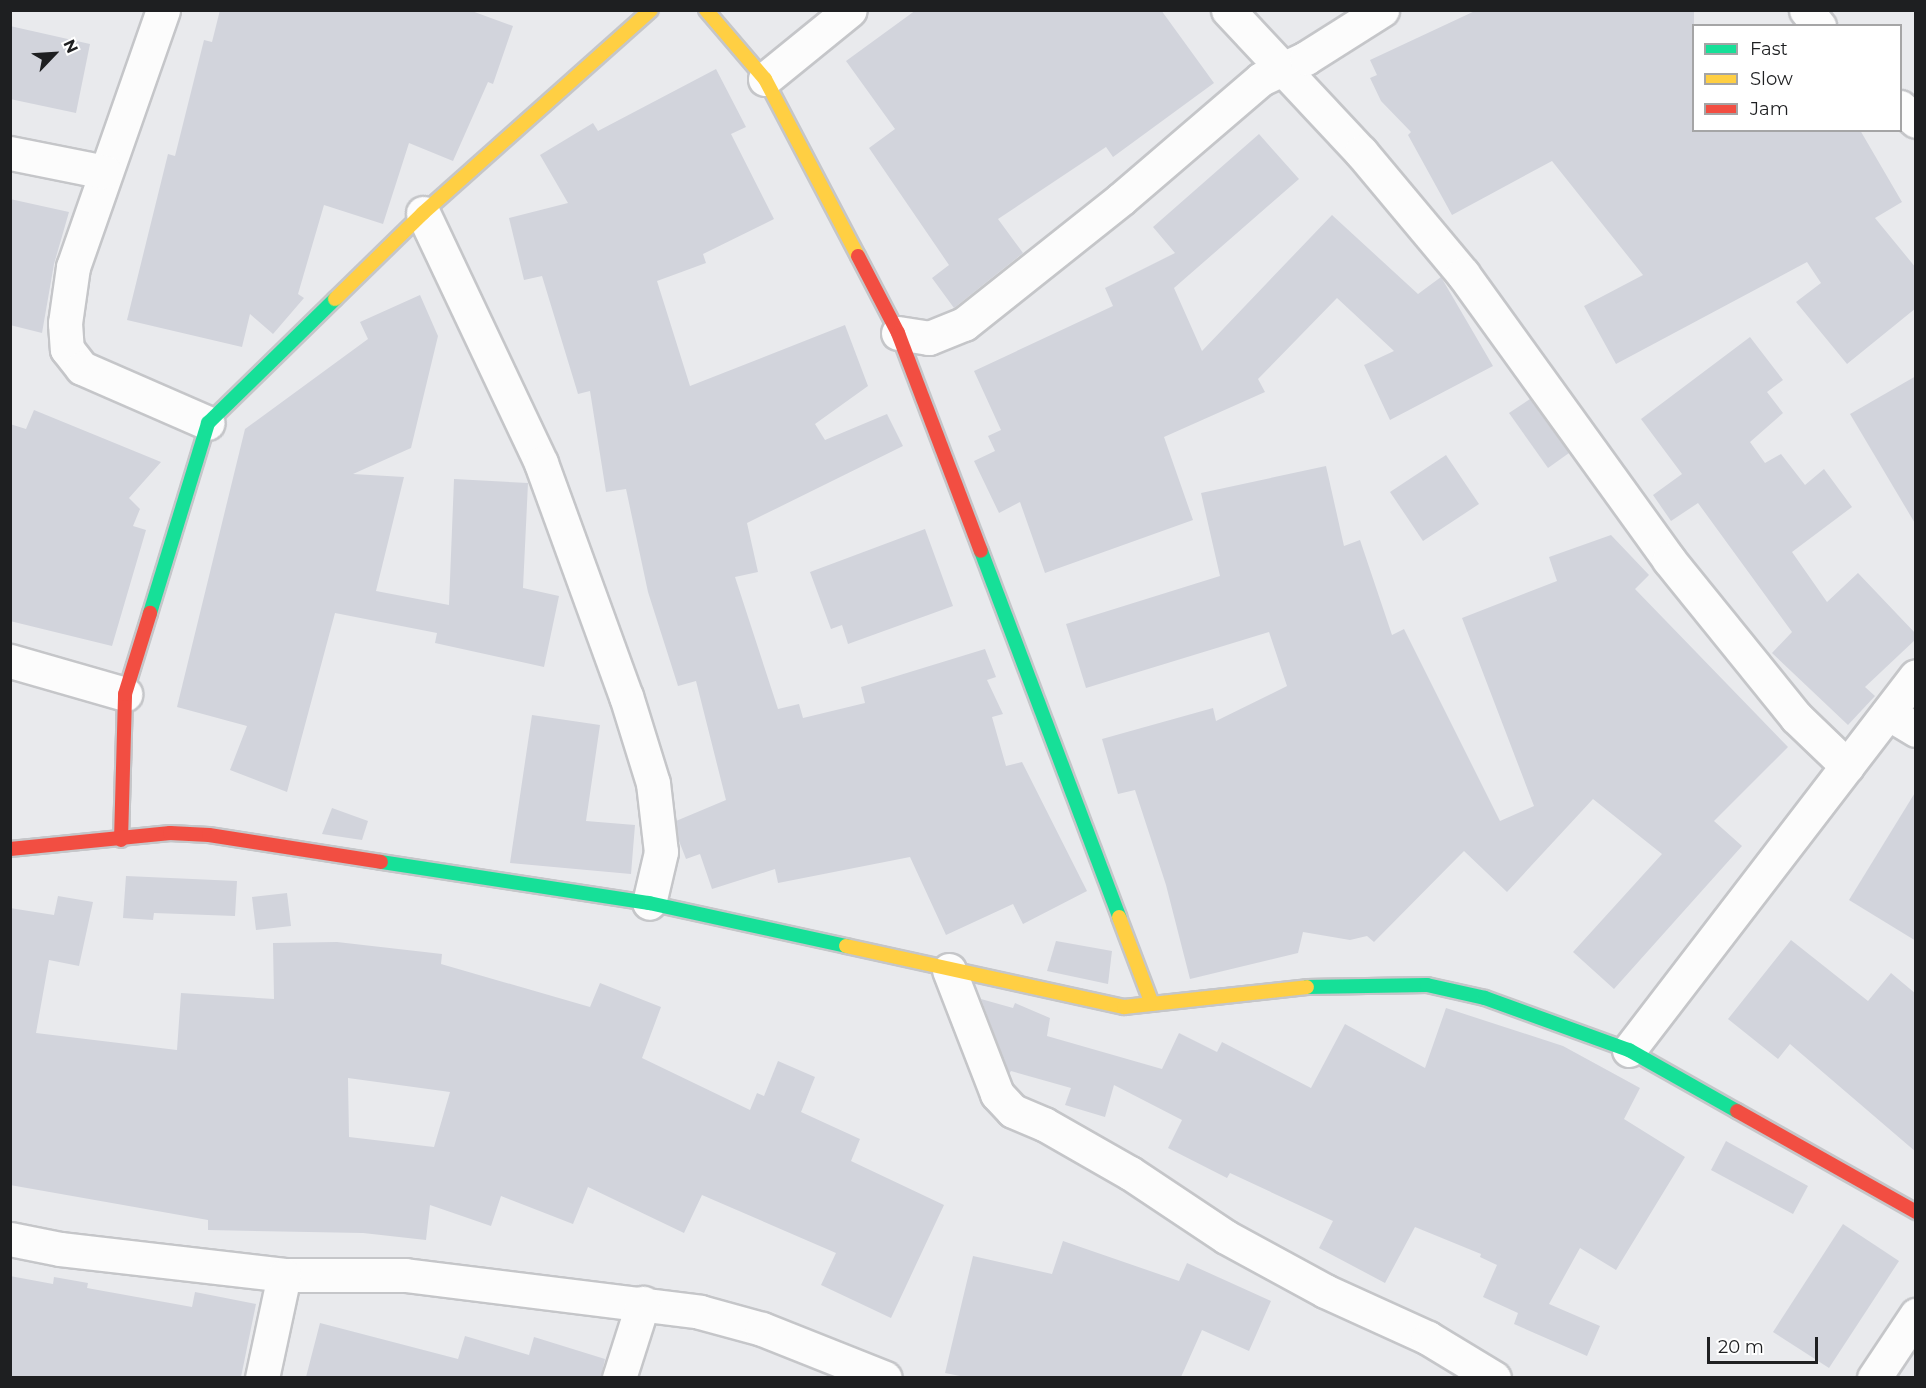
<!DOCTYPE html>
<style>
body{margin:0}
#map{position:relative;width:1926px;height:1388px;overflow:hidden;background:#e9eaed;font-family:Montserrat,sans-serif}
div>[style]{position:absolute}
[style*='--x']{left:calc(var(--x)*1px);top:calc(var(--y)*1px);width:calc(var(--w)*1px);rotate:calc(var(--a)*1deg)}
.building>*{inset:0;background:#d2d4dc}
.roads{filter:drop-shadow(2px 0 #c5c6c9) drop-shadow(-2px 0 #c5c6c9) drop-shadow(0 2px #c5c6c9) drop-shadow(0 -2px #c5c6c9)}
.street>*{height:33px;margin:-16.5px;padding:0 16.5px;transform-origin:16.5px;border-radius:16.5px;background:#fcfcfc}
.fast>*{height:14px;margin:-7px;padding:0 7px;transform-origin:7px;border-radius:7px;background:#16e098}
.slow>*{height:14px;margin:-7px;padding:0 7px;transform-origin:7px;border-radius:7px;background:#ffcf43}
.jam>*{height:14px;margin:-7px;padding:0 7px;transform-origin:7px;border-radius:7px;background:#f24e42}
span{translate:-50% -50%;white-space:nowrap;text-align:center;line-height:1.15;-webkit-text-stroke:4.5px #fff;paint-order:stroke}
.frame{position:absolute;inset:0;border:12px solid #1e1f21;pointer-events:none}
.legend{position:absolute;left:1692px;top:24px;width:210px;height:108px;box-sizing:border-box;background:#fff;border:2px solid #a5a5a6;margin:0;padding:8px 10px;list-style:none;font-size:18px;color:#1e1f21}
.legend li{display:flex;align-items:center;gap:12px;height:30px}
.legend b{width:30px;border:2px solid #a5a5a6}
.north{position:absolute;left:24px;top:24px;width:60px;height:60px;-webkit-text-stroke:4px #fff;paint-order:stroke;rotate:65deg;font-size:16px;font-weight:700;line-height:24px;text-align:center;color:#1e1f21}
.north::after{content:'';display:block;margin:auto;width:21px;height:27px;background:#1e1f21;clip-path:polygon(50% 0,100% 100%,50% 72%,0 100%)}
.scale{position:absolute;left:1707px;top:1337px;width:111px;height:27px;box-sizing:border-box;border:3px solid #1e1f21;border-top:0;padding-left:8px;font-size:18px;line-height:21px;white-space:nowrap;color:#1e1f21;-webkit-text-stroke:4px #fff;paint-order:stroke}
</style>
<div id="map">
<div class="building">
<i style="clip-path:polygon(220px 10px,469px 10px,513px 26px,493px 84px,488px 82px,453px 161px,409px 143px,383px 224px,324px 205px,298px 294px,304px 298px,273px 334px,250px 314px,242px 347px,127px 320px,168px 154px,175px 156px,204px 40px,212px 42px)"></i>
<i style="clip-path:polygon(916px 10px,1161px 10px,1214px 83px,1113px 157px,1106px 147px,998px 219px,1023px 253px,954px 308px,932px 278px,949px 265px,869px 148px,895px 129px,846px 61px)"></i>
<i style="clip-path:polygon(1477px 10px,1694px 10px,1694px 130px,1860px 130px,1902px 202px,1875px 218px,1916px 268px,1916px 308px,1847px 364px,1796px 302px,1821px 283px,1807px 262px,1616px 364px,1584px 306px,1643px 275px,1552px 161px,1452px 215px,1408px 135px,1411px 132px,1381px 101px,1370px 78px,1377px 75px,1370px 60px)"></i>
<i style="clip-path:polygon(10px 26px,90px 44px,76px 113px,10px 99px)"></i>
<i style="clip-path:polygon(716px 69px,746px 127px,731px 134px,774px 219px,703px 254px,706px 263px,657px 281px,690px 386px,845px 325px,868px 386px,815px 424px,825px 440px,887px 414px,903px 446px,747px 523px,758px 572px,735px 577px,778px 709px,799px 704px,803px 718px,865px 703px,861px 687px,985px 649px,996px 677px,987px 680px,1003px 714px,992px 717px,1006px 766px,1022px 762px,1087px 891px,1023px 924px,1013px 904px,946px 935px,910px 857px,778px 883px,775px 869px,712px 889px,700px 854px,686px 859px,679px 841px,676px 821px,726px 800px,696px 681px,678px 686px,648px 592px,626px 489px,606px 492px,590px 391px,578px 394px,542px 276px,524px 280px,509px 218px,568px 203px,540px 155px,593px 123px,598px 131px)"></i>
<i style="clip-path:polygon(1259px 134px,1299px 179px,1174px 288px,1202px 351px,1332px 215px,1418px 294px,1441px 277px,1493px 366px,1390px 420px,1364px 365px,1394px 351px,1337px 298px,1258px 379px,1265px 392px,1164px 437px,1193px 520px,1045px 573px,1020px 502px,999px 513px,974px 461px,995px 451px,988px 436px,1001px 430px,974px 371px,1113px 306px,1105px 288px,1175px 253px,1153px 227px)"></i>
<i style="clip-path:polygon(10px 199px,69px 212px,54px 264px,42px 333px,10px 325px)"></i>
<i style="clip-path:polygon(420px 295px,438px 336px,411px 448px,353px 474px,404px 477px,376px 591px,449px 605px,454px 479px,528px 483px,523px 588px,559px 596px,544px 667px,435px 643px,437px 633px,335px 613px,287px 792px,230px 770px,247px 726px,177px 707px,245px 429px,368px 339px,360px 322px)"></i>
<i style="clip-path:polygon(1750px 337px,1783px 380px,1767px 392px,1783px 413px,1750px 442px,1765px 463px,1781px 454px,1805px 485px,1824px 469px,1852px 507px,1792px 552px,1827px 602px,1858px 573px,1916px 634px,1916px 639px,1865px 687px,1875px 696px,1848px 725px,1772px 653px,1792px 632px,1698px 503px,1671px 521px,1653px 495px,1682px 474px,1641px 419px)"></i>
<i style="clip-path:polygon(1916px 376px,1916px 525px,1850px 414px)"></i>
<i style="clip-path:polygon(1530px 399px,1569px 453px,1548px 468px,1509px 413px)"></i>
<i style="clip-path:polygon(34px 410px,161px 462px,129px 498px,140px 509px,133px 526px,146px 530px,112px 646px,10px 621px,10px 424px,26px 429px)"></i>
<i style="clip-path:polygon(1446px 455px,1479px 504px,1423px 541px,1390px 492px)"></i>
<i style="clip-path:polygon(1326px 466px,1344px 546px,1360px 540px,1392px 635px,1404px 629px,1500px 821px,1534px 806px,1462px 618px,1557px 581px,1549px 557px,1611px 535px,1649px 575px,1635px 589px,1788px 747px,1714px 821px,1742px 846px,1614px 989px,1573px 952px,1662px 854px,1593px 799px,1507px 892px,1464px 851px,1374px 942px,1367px 936px,1350px 940px,1303px 932px,1298px 953px,1190px 979px,1166px 885px,1135px 790px,1118px 794px,1102px 739px,1213px 708px,1216px 721px,1287px 686px,1269px 632px,1086px 688px,1066px 624px,1220px 576px,1201px 493px)"></i>
<i style="clip-path:polygon(925px 529px,953px 606px,848px 644px,842px 625px,831px 629px,810px 572px)"></i>
<i style="clip-path:polygon(532px 715px,600px 725px,586px 821px,635px 825px,631px 874px,510px 863px)"></i>
<i style="clip-path:polygon(1916px 791px,1916px 941px,1849px 900px)"></i>
<i style="clip-path:polygon(332px 808px,368px 821px,362px 840px,322px 834px)"></i>
<i style="clip-path:polygon(126px 876px,237px 881px,235px 916px,154px 913px,153px 920px,123px 918px)"></i>
<i style="clip-path:polygon(287px 893px,291px 926px,256px 930px,252px 897px)"></i>
<i style="clip-path:polygon(evenodd,58px 896px,93px 902px,79px 966px,49px 960px,36px 1033px,177px 1050px,181px 993px,274px 999px,273px 943px,337px 942px,442px 954px,441px 964px,590px 1007px,600px 983px,661px 1007px,642px 1058px,750px 1110px,757px 1093px,764px 1096px,778px 1061px,815px 1077px,801px 1112px,860px 1139px,851px 1161px,944px 1205px,891px 1318px,821px 1285px,836px 1253px,702px 1195px,684px 1233px,588px 1187px,573px 1224px,501px 1196px,491px 1226px,430px 1205px,426px 1240px,363px 1233px,208px 1230px,208px 1220px,10px 1185px,10px 908px,54px 915px,58px 896px,348px 1078px,450px 1092px,434px 1147px,349px 1137px,348px 1078px)"></i>
<i style="clip-path:polygon(1791px 940px,1868px 1001px,1891px 973px,1916px 994px,1916px 1152px,1790px 1044px,1778px 1059px,1728px 1019px)"></i>
<i style="clip-path:polygon(1056px 941px,1112px 951px,1108px 984px,1047px 971px)"></i>
<i style="clip-path:polygon(981px 999px,1013px 1008px,1015px 1003px,1050px 1018px,1047px 1036px,1162px 1069px,1179px 1033px,1217px 1052px,1222px 1042px,1311px 1088px,1345px 1024px,1425px 1068px,1446px 1008px,1563px 1046px,1640px 1088px,1624px 1119px,1685px 1157px,1616px 1270px,1580px 1248px,1549px 1304px,1600px 1326px,1587px 1356px,1514px 1324px,1518px 1313px,1483px 1297px,1497px 1265px,1480px 1257px,1481px 1254px,1415px 1227px,1385px 1283px,1319px 1248px,1333px 1221px,1230px 1173px,1227px 1178px,1168px 1148px,1182px 1120px,1114px 1085px,1105px 1117px,1065px 1105px,1071px 1088px,1011px 1071px,1009px 1074px)"></i>
<i style="clip-path:polygon(1726px 1141px,1808px 1186px,1793px 1214px,1711px 1170px)"></i>
<i style="clip-path:polygon(1843px 1224px,1899px 1261px,1829px 1368px,1773px 1332px)"></i>
<i style="clip-path:polygon(1063px 1241px,1179px 1281px,1187px 1263px,1271px 1301px,1249px 1351px,1202px 1330px,1181px 1377px,965px 1377px,945px 1373px,973px 1256px,1052px 1274px)"></i>
<i style="clip-path:polygon(10px 1276px,53px 1284px,54px 1277px,88px 1283px,87px 1288px,192px 1307px,195px 1292px,256px 1304px,241px 1377px,10px 1377px)"></i>
<i style="clip-path:polygon(320px 1323px,458px 1359px,465px 1336px,529px 1355px,534px 1337px,605px 1359px,601px 1377px,306px 1377px)"></i>
</div>
<div class="roads">
<div class="street">
<i style="--x:163;--y:10;--w:272;--a:109.3"></i>
<i style="--x:73;--y:267;--w:57;--a:98.1"></i>
<i style="--x:65;--y:323;--w:26;--a:86"></i>
<i style="--x:67;--y:349;--w:24;--a:52"></i>
<i style="--x:82;--y:368;--w:137;--a:23.6"></i>
<i style="--x:1228;--y:10;--w:195;--a:46.9"></i>
<i style="--x:1361;--y:152;--w:159;--a:50.1"></i>
<i style="--x:1463;--y:274;--w:352;--a:54.2"></i>
<i style="--x:1669;--y:560;--w:202;--a:51"></i>
<i style="--x:1796;--y:717;--w:71;--a:43.9"></i>
<i style="--x:1806;--y:10;--w:21;--a:51"></i>
<i style="--x:765;--y:79;--w:109;--a:-39.1"></i>
<i style="--x:1900;--y:107;--w:21;--a:41"></i>
<i style="--x:10;--y:153;--w:97;--a:11.3"></i>
<i style="--x:423;--y:213;--w:276;--a:64.7"></i>
<i style="--x:541;--y:463;--w:248;--a:70"></i>
<i style="--x:626;--y:696;--w:91;--a:72.8"></i>
<i style="--x:653;--y:783;--w:69;--a:83.4"></i>
<i style="--x:661;--y:852;--w:52;--a:103.2"></i>
<i style="--x:898;--y:333;--w:31;--a:9"></i>
<i style="--x:929;--y:338;--w:38;--a:-22"></i>
<i style="--x:964;--y:324;--w:201;--a:-38.5"></i>
<i style="--x:1121;--y:199;--w:184;--a:-40.6"></i>
<i style="--x:1261;--y:79;--w:50;--a:-25"></i>
<i style="--x:1306;--y:58;--w:90;--a:-32.3"></i>
<i style="--x:10;--y:661;--w:120;--a:16"></i>
<i style="--x:1888;--y:713;--w:33;--a:31"></i>
<i style="--x:949;--y:970;--w:133;--a:68.8"></i>
<i style="--x:997;--y:1094;--w:23;--a:47"></i>
<i style="--x:1013;--y:1111;--w:34;--a:23"></i>
<i style="--x:1044;--y:1124;--w:99;--a:29.7"></i>
<i style="--x:1130;--y:1173;--w:115;--a:33.7"></i>
<i style="--x:1226;--y:1237;--w:113;--a:28.6"></i>
<i style="--x:1325;--y:1291;--w:113;--a:24.5"></i>
<i style="--x:1428;--y:1338;--w:77;--a:31.2"></i>
<i style="--x:1629;--y:1050;--w:471;--a:-52.5"></i>
<i style="--x:10;--y:1239;--w:51;--a:11.3"></i>
<i style="--x:60;--y:1249;--w:226;--a:6.6"></i>
<i style="--x:284;--y:1275;--w:121;--a:0"></i>
<i style="--x:405;--y:1275;--w:297;--a:7.1"></i>
<i style="--x:700;--y:1312;--w:64;--a:15.3"></i>
<i style="--x:762;--y:1329;--w:132;--a:21.7"></i>
<i style="--x:262;--y:1378;--w:105;--a:-77.9"></i>
<i style="--x:619;--y:1378;--w:79;--a:-72.3"></i>
<i style="--x:1874;--y:1378;--w:76;--a:-56.3"></i>
</div>
<div class="fast">
<i style="--x:981;--y:551;--w:391;--a:69.3"></i>
<i style="--x:150;--y:613;--w:199;--a:-73"></i>
<i style="--x:208;--y:423;--w:177;--a:-44.3"></i>
<i style="--x:381;--y:862;--w:271;--a:8.7"></i>
<i style="--x:649;--y:903;--w:202;--a:12.3"></i>
<i style="--x:1307;--y:987;--w:120;--a:-1"></i>
<i style="--x:1427;--y:985;--w:59;--a:12.6"></i>
<i style="--x:1485;--y:998;--w:153;--a:19.9"></i>
<i style="--x:1629;--y:1050;--w:124;--a:29.5"></i>
</div>
<div class="slow">
<i style="--x:706;--y:10;--w:91;--a:49.5"></i>
<i style="--x:765;--y:79;--w:200;--a:62.3"></i>
<i style="--x:335;--y:299;--w:123;--a:-44.3"></i>
<i style="--x:423;--y:213;--w:305;--a:-41.7"></i>
<i style="--x:1119;--y:917;--w:93;--a:69.2"></i>
<i style="--x:846;--y:946;--w:285;--a:12.4"></i>
<i style="--x:1124;--y:1007;--w:184;--a:-6.2"></i>
</div>
<div class="jam">
<i style="--x:858;--y:256;--w:87;--a:62.5"></i>
<i style="--x:898;--y:333;--w:233;--a:69.2"></i>
<i style="--x:121;--y:840;--w:146;--a:-88.4"></i>
<i style="--x:125;--y:694;--w:85;--a:-72.8"></i>
<i style="--x:10;--y:849;--w:161;--a:-5.7"></i>
<i style="--x:170;--y:833;--w:39;--a:3"></i>
<i style="--x:209;--y:835;--w:174;--a:8.9"></i>
<i style="--x:1737;--y:1111;--w:206;--a:29.4"></i>
</div>
</div>
<div class="frame"></div>
<ul class="legend">
<li><b style="height:8px;background:#16e098"></b>Fast</li>
<li><b style="height:8px;background:#ffcf43"></b>Slow</li>
<li><b style="height:8px;background:#f24e42"></b>Jam</li>
</ul>
<div class="north">N</div>
<div class="scale">20 m</div>
</div>
